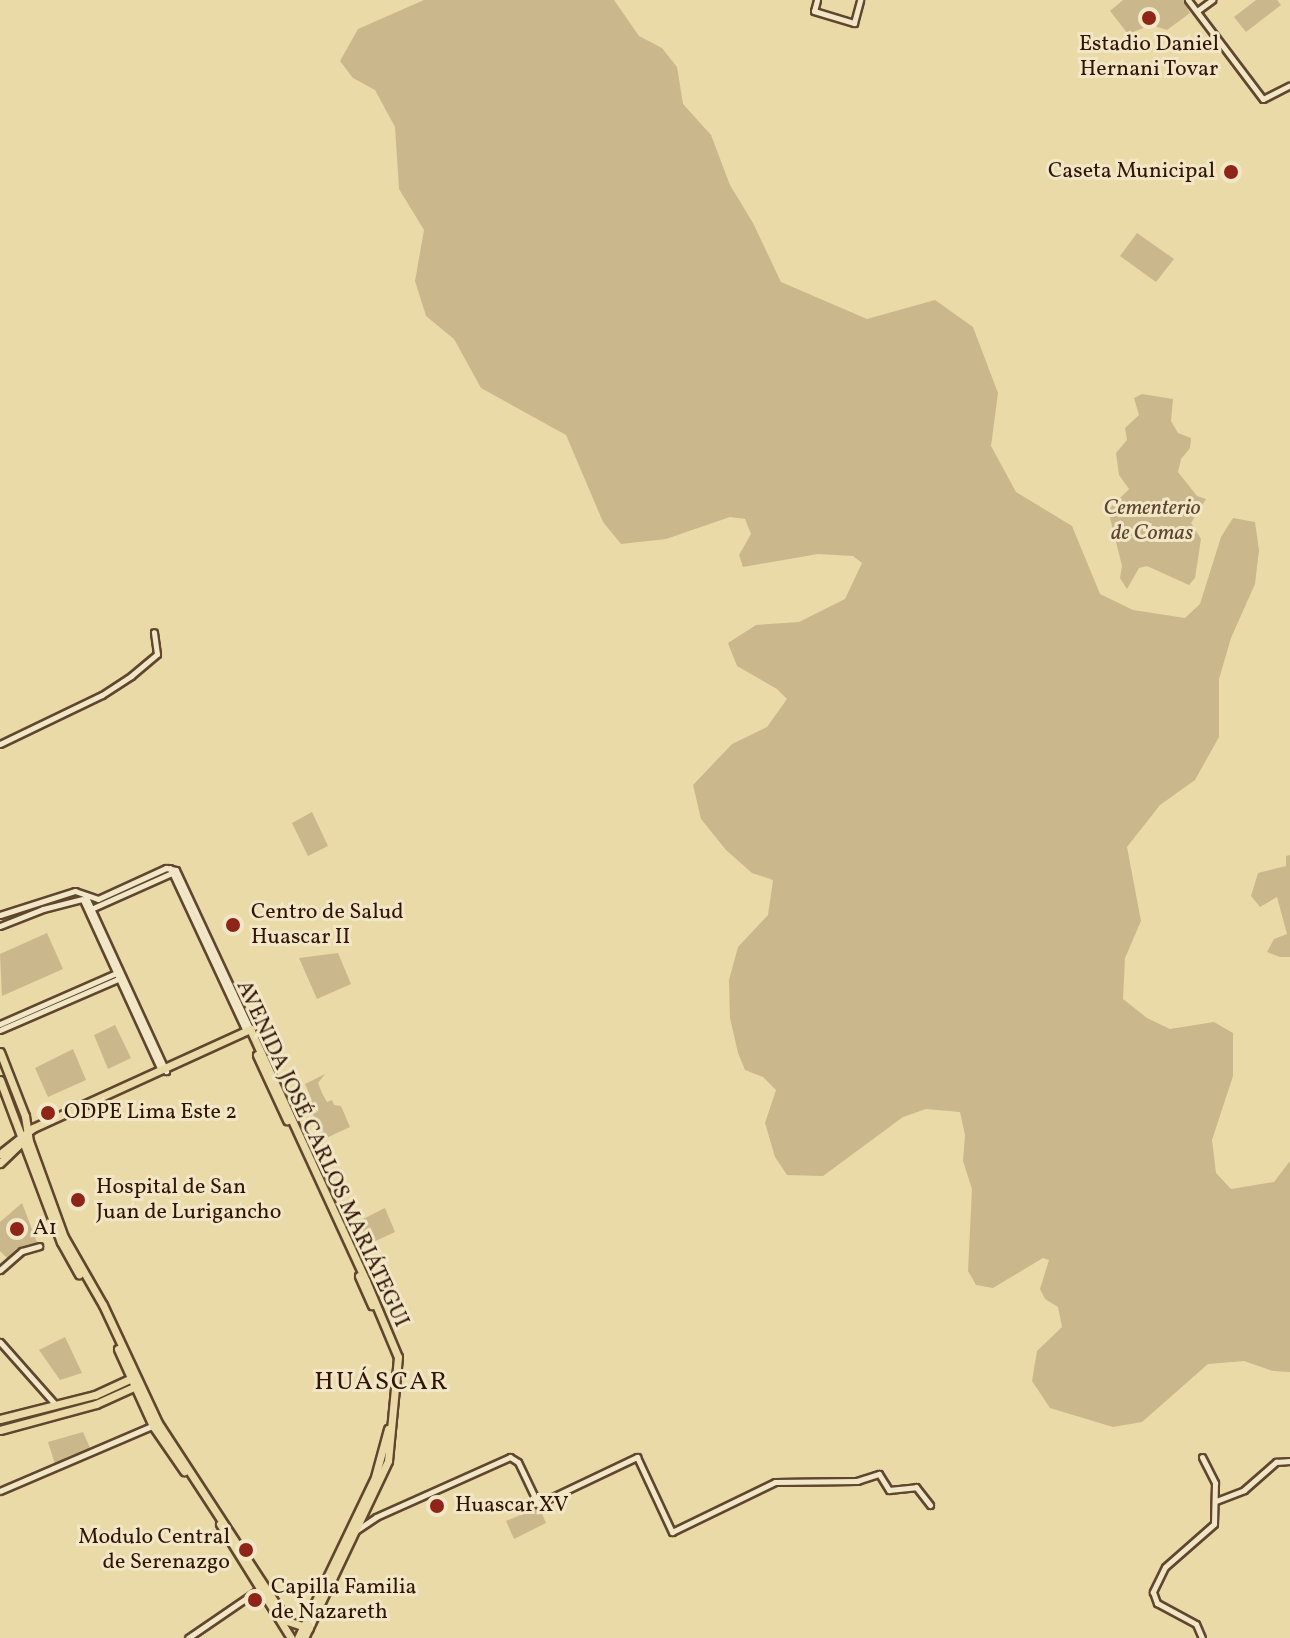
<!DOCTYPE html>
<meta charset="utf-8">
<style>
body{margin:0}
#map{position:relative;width:1290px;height:1638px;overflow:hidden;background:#e9daa8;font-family:Vollkorn,serif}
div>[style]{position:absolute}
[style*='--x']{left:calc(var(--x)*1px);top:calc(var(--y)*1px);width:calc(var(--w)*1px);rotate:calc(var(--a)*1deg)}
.green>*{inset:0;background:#cab88c}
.roads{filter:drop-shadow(2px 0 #60462e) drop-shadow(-2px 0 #60462e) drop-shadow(0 2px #60462e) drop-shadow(0 -2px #60462e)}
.minor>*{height:5px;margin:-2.5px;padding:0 2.5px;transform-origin:2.5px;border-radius:2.5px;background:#f1e7c6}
.major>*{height:7px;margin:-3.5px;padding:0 3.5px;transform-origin:3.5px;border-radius:3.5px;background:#e9daa8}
.dots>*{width:22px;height:22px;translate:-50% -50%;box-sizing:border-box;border:4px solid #f1e7c6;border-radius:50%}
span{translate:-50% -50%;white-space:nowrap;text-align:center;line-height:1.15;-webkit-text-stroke:6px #f1e7c6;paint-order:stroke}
.poi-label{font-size:22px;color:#321405}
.right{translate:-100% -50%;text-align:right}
.left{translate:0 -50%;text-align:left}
.park-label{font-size:22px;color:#60452e;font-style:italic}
.street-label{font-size:22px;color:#321405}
.quarter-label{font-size:26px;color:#321405;letter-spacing:2px}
</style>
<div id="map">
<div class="green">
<i style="clip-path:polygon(424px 0,614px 0,639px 36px,662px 48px,677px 67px,683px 104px,711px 135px,730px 185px,753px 223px,781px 282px,867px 319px,935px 300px,973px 327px,998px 393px,991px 446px,1016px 492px,1072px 526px,1100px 594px,1133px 610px,1185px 618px,1200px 604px,1221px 537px,1233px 518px,1255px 522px,1259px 550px,1255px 584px,1231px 638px,1219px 679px,1219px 737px,1195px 780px,1160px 805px,1127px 847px,1141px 921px,1125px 958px,1123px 999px,1147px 1018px,1170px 1029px,1214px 1022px,1233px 1033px,1233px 1076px,1212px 1140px,1216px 1173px,1231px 1189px,1274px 1182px,1290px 1161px,1290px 1372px,1273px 1371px,1244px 1361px,1208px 1364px,1142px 1422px,1113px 1427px,1050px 1408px,1032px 1381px,1037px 1351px,1062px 1327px,1058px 1307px,1045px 1299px,1040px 1289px,1049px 1260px,1043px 1258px,993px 1288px,976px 1285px,968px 1271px,972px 1189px,963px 1161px,965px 1135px,960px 1112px,926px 1109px,903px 1117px,823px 1176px,787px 1175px,775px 1157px,765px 1123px,776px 1090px,763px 1077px,745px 1070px,738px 1053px,730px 1018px,729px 980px,738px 947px,768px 915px,773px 880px,752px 873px,726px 850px,701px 819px,693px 785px,732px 744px,767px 727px,787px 699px,777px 689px,737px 666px,728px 643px,756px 625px,799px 622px,845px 599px,862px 563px,853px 556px,818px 554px,743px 567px,739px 555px,751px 534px,745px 519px,730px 517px,666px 539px,621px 544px,603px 522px,566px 435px,481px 388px,454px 339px,426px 316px,415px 281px,424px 230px,399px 189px,395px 127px,375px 90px,353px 78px,340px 61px,358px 29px)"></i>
<i style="clip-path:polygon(1123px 0,1183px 0,1190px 13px,1167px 30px,1151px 25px,1128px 34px,1110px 11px)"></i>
<i style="clip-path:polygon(1256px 0,1277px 0,1281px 5px,1246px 32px,1234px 17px)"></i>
<i style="clip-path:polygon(1137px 233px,1174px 259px,1156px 282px,1120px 256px)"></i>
<i style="clip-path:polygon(1142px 394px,1173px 399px,1171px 421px,1178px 433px,1191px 438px,1190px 448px,1181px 459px,1178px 472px,1197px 496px,1206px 499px,1191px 523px,1201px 539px,1195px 578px,1189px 585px,1147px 566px,1139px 568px,1127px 589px,1120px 578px,1122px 566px,1108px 510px,1129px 489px,1119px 475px,1116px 453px,1127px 440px,1125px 428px,1139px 415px,1134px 398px)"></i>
<i style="clip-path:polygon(312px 812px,328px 846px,308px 856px,292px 823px)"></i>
<i style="clip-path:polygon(1290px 855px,1290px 957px,1280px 957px,1267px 952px,1274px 939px,1287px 934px,1277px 897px,1260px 907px,1251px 896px,1258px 873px,1286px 866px,1286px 856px)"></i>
<i style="clip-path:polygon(47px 933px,63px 969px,2px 996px,0 954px)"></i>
<i style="clip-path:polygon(338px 953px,351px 984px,317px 999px,299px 958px)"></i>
<i style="clip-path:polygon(115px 1025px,131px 1058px,108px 1069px,94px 1035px)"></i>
<i style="clip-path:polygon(73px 1049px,86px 1080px,48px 1097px,35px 1068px)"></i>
<i style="clip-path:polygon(325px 1074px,318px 1083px,322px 1093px,327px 1102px,332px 1100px,334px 1105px,341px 1106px,350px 1127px,324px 1139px,308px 1103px,312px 1100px,305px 1084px)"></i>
<i style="clip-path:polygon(22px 1203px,38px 1245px,9px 1260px,0 1251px,0 1222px)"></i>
<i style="clip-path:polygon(385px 1208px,395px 1232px,369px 1244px,359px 1221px)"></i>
<i style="clip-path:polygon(65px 1337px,82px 1373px,60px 1380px,39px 1350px)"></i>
<i style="clip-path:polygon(83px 1432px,91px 1450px,55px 1464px,48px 1442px)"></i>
<i style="clip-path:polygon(539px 1507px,546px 1523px,514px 1539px,506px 1521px)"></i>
</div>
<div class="roads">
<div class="minor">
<i style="--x:817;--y:0;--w:11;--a:105"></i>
<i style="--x:814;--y:11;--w:42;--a:16.7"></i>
<i style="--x:854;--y:23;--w:24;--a:-75"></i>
<i style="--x:1188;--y:0;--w:124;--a:52.9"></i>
<i style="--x:1263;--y:99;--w:30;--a:-27"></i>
<i style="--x:1197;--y:11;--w:19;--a:-36"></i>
<i style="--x:0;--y:744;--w:113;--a:-25.7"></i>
<i style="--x:102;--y:695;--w:35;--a:-33"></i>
<i style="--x:131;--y:676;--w:34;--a:-40"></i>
<i style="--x:157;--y:654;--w:22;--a:-98"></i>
<i style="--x:170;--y:868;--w:180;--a:65"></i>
<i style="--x:176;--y:870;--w:175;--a:65"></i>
<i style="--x:85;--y:895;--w:194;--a:65.3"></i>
<i style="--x:83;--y:900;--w:187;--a:65.4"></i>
<i style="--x:91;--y:909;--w:89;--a:-24"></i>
<i style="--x:0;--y:915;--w:79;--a:-17.7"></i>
<i style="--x:75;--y:891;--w:24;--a:19"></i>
<i style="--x:98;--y:899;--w:75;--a:-24.5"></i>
<i style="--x:166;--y:868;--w:10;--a:11"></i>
<i style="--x:0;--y:926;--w:46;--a:-21.6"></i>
<i style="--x:43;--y:909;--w:40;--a:-14.4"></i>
<i style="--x:0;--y:1024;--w:127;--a:-23.7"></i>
<i style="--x:0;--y:1030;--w:131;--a:-23.4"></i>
<i style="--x:0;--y:1270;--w:29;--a:-41"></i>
<i style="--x:22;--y:1251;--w:18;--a:-16"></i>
<i style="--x:0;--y:1342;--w:84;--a:48.4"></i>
<i style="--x:1202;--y:1457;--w:29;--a:63"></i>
<i style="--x:1215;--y:1483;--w:41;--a:91.4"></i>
<i style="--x:1214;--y:1524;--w:65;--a:138.7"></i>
<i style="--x:1165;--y:1567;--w:28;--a:116"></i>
<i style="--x:1153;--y:1592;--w:12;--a:70"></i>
<i style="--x:1157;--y:1603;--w:44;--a:28.3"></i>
<i style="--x:1196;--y:1624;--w:15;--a:67"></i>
<i style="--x:0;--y:1491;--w:168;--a:-23.2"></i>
<i style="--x:1216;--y:1501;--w:30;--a:-21"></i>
<i style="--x:1244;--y:1490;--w:43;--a:-41.2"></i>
<i style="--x:1276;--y:1462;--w:14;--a:-4"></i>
<i style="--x:357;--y:1530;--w:23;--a:-34"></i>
<i style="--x:376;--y:1517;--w:147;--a:-24.1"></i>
<i style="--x:510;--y:1457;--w:9;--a:32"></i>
<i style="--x:518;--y:1462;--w:47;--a:64.5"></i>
<i style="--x:538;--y:1504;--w:110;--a:-25.4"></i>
<i style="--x:637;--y:1457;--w:83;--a:65"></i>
<i style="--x:672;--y:1532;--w:114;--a:-25.9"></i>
<i style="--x:775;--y:1482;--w:82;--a:-0.7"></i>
<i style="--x:857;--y:1481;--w:23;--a:-18"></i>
<i style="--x:879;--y:1474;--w:19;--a:58"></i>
<i style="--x:889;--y:1490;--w:27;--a:-6"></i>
<i style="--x:916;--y:1487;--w:23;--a:52"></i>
<i style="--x:188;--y:1638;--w:88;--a:-34.4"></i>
</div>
<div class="major">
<i style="--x:0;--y:1052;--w:69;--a:68.7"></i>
<i style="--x:25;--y:1116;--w:25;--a:81"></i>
<i style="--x:29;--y:1141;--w:102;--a:70"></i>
<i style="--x:64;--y:1237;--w:78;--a:60.2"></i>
<i style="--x:103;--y:1305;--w:130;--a:65"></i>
<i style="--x:158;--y:1423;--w:236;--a:56.9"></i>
<i style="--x:287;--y:1621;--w:23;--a:18"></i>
<i style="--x:257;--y:1055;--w:72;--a:65.2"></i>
<i style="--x:0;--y:1080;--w:173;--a:69.4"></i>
<i style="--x:61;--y:1242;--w:37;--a:61"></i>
<i style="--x:0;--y:1154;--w:42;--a:-38.2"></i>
<i style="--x:33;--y:1128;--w:239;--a:-24.5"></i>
<i style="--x:250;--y:1029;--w:277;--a:65.3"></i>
<i style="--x:366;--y:1281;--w:82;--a:67.2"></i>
<i style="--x:398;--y:1357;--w:104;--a:95.5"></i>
<i style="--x:388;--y:1461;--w:196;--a:115.4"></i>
<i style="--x:0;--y:1163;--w:35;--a:-44"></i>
<i style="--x:359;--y:1276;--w:32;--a:66"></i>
<i style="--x:118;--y:1349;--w:85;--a:65.6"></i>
<i style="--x:153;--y:1426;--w:55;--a:55.4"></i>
<i style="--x:0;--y:1419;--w:98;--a:-14.2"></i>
<i style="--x:95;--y:1395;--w:43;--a:-24.8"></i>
<i style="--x:0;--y:1430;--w:99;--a:-15.2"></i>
<i style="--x:96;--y:1404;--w:46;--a:-24.3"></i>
<i style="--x:220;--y:1524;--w:134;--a:58.1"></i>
<i style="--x:298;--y:1638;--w:178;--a:-64.4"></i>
<i style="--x:375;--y:1477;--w:50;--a:-74.8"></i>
</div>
</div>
<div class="dots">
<i style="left:1149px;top:18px;background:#8f2418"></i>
<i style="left:1231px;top:172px;background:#8f2418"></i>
<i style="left:233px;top:925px;background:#8f2418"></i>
<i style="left:48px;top:1113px;background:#8f2418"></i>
<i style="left:78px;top:1200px;background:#8f2418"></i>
<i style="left:17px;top:1229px;background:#8f2418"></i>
<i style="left:437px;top:1506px;background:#8f2418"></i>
<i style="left:246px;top:1550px;background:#8f2418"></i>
<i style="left:255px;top:1600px;background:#8f2418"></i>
</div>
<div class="poi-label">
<span style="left:1149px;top:57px">Estadio Daniel<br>Hernani Tovar</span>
<span class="right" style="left:1215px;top:172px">Caseta Municipal</span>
<span class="left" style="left:251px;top:925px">Centro de Salud<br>Huascar II</span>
<span class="left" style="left:64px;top:1113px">ODPE Lima Este 2</span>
<span class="left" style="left:96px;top:1200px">Hospital de San<br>Juan de Lurigancho</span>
<span class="left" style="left:33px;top:1229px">A1</span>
<span class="left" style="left:455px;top:1506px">Huascar XV</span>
<span class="right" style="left:230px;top:1550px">Modulo Central<br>de Serenazgo</span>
<span class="left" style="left:271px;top:1600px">Capilla Familia<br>de Nazareth</span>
</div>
<div class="park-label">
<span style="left:1152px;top:521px">Cementerio<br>de Comas</span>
</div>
<div class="street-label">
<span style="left:322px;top:1154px;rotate:65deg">AVENIDA JOSÉ CARLOS MARIÁTEGUI</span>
</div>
<div class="quarter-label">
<span style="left:382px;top:1383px">HUÁSCAR</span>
</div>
</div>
